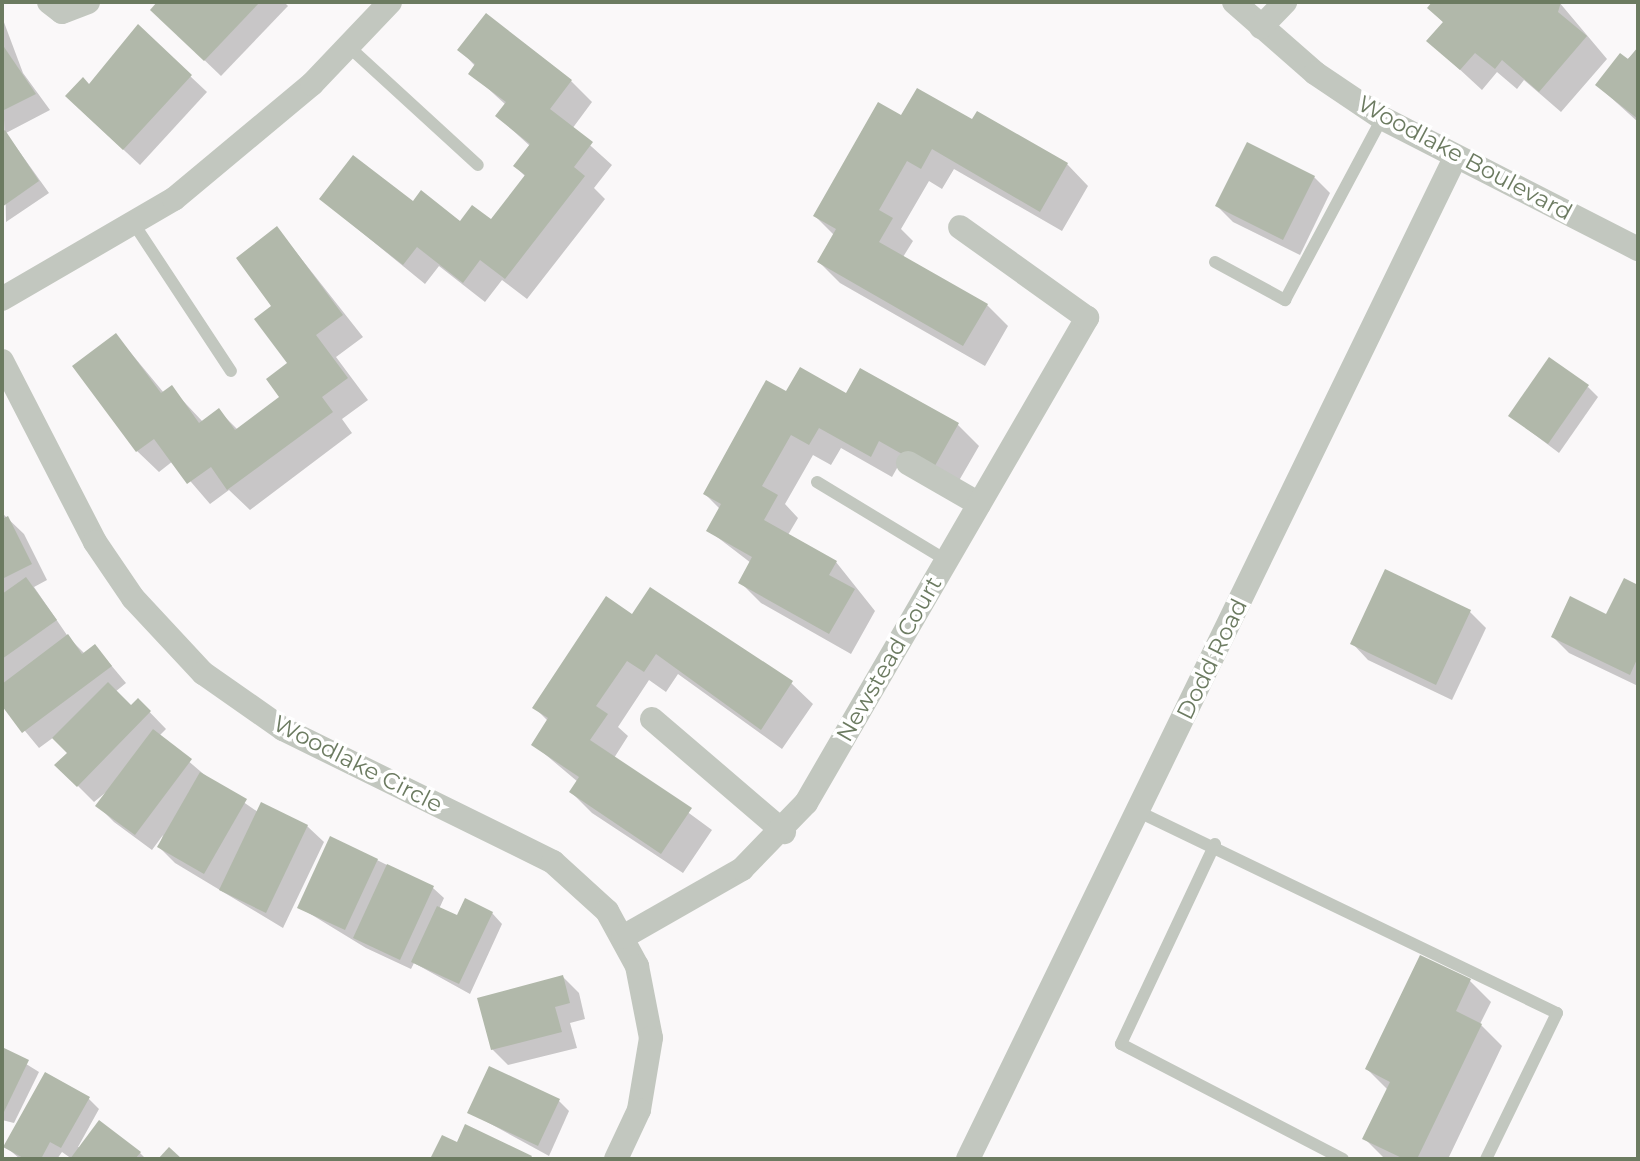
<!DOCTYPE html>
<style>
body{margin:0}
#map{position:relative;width:1640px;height:1161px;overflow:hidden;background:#faf8f9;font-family:Montserrat,sans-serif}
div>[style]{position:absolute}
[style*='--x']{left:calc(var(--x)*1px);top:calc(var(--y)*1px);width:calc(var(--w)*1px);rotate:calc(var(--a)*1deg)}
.shadow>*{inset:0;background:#0003}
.building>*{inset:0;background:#b1b8aa}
.service>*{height:12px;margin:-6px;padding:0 6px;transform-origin:6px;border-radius:6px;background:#c2c7bf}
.minor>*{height:24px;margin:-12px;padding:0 12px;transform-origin:12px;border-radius:12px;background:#c2c7bf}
span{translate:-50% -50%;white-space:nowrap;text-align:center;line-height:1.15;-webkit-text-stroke:7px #fff;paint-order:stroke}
.street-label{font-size:23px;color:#6c7b61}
.frame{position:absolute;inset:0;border:4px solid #6c7b61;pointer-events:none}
</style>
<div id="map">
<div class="shadow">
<i style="clip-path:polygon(160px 2px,284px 2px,288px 6px,221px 76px,152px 10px)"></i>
<i style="clip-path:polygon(1434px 2px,1559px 2px,1607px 59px,1561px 112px,1524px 80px,1517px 89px,1497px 72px,1482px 90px,1429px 41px,1444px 23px,1429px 8px)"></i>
<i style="clip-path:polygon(2px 17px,23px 73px,50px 110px,6px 133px,49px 193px,6px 222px)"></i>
<i style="clip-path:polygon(138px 27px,207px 92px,140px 165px,83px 112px,90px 86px)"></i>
<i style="clip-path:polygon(460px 50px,571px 81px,592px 102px,572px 129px,612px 165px,594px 188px,605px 199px,527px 299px,502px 280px,485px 302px,439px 266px,425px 284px,321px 199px,413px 203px,460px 223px,491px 222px,526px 177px,515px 166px,530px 146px,497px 116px,506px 105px,471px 73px,476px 67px)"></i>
<i style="clip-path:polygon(1638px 50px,1638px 122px,1597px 85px)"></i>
<i style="clip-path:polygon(902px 118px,972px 122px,1067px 164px,1088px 186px,1062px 231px,954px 169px,942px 189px,929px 181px,901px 229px,913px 241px,903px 257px,987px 305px,1008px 326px,985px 366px,840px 283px,819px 262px,834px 235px,815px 216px)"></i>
<i style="clip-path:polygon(1314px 177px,1330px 193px,1300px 255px,1233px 222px,1217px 206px)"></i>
<i style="clip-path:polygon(277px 228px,363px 337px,336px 357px,368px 400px,342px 419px,352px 433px,250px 510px,229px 490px,210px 504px,173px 461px,159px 472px,137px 451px,75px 366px,116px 335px,164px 393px,171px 388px,203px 422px,218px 410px,238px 430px,281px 397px,290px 364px,274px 306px)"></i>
<i style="clip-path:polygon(1588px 387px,1598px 397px,1559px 453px,1510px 416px)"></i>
<i style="clip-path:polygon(787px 393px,846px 395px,958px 425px,979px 446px,953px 491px,901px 461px,892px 477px,841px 448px,831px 465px,813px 455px,785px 504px,798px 518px,788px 535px,836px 562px,875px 611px,851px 654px,761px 603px,740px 582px,751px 563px,708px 530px,720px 509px,705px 494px)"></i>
<i style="clip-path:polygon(2px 513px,24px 534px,47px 580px,34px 587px,69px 638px,85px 654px,95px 646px,126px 683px,115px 692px,131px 708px,138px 700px,166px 729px,159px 736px,207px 777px,258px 812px,307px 826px,324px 842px,283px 928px,175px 863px,159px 847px,163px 835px,152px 850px,114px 822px,98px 806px,110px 789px,94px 802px,57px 765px,70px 753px,54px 737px,39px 748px,2px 703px)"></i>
<i style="clip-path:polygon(1386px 571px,1470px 612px,1486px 628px,1452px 700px,1368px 660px,1352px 643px)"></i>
<i style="clip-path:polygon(1624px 580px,1638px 587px,1638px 686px,1569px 653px,1553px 637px,1607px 616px)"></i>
<i style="clip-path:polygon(633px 616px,791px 683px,813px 704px,782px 749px,678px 674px,666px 692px,649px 680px,618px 727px,628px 736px,614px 758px,712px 830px,683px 873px,592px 813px,571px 792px,578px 782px,533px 744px,548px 721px,534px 707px)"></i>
<i style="clip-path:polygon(377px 860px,433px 888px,444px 898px,439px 909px,458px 918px,492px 913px,502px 924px,470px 994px,414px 963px,411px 969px,366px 948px,299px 907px)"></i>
<i style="clip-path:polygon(1421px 957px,1470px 981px,1491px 1002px,1480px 1024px,1502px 1046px,1448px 1159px,1385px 1159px,1365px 1139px,1388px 1090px,1367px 1069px)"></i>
<i style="clip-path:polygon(563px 977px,579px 993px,585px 1019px,570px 1023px,577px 1048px,508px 1065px,492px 1049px)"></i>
<i style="clip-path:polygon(2px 1049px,39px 1072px,14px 1123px,2px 1120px)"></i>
<i style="clip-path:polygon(88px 1098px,99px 1109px,78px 1147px,140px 1153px,146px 1159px,72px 1159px,62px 1152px,57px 1159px,20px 1159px,5px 1146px)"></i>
<i style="clip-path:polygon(559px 1101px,569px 1111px,549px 1156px,469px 1112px)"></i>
<i style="clip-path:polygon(443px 1137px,457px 1144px,533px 1159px,432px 1159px)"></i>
</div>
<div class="building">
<i style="clip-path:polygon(157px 2px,260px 2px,204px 61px,150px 10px)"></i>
<i style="clip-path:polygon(1432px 2px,1561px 2px,1558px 12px,1587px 36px,1539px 92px,1502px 60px,1495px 69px,1475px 53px,1460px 70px,1426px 41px,1443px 22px,1427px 8px)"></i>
<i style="clip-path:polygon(486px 13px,572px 80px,550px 109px,593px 142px,574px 167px,585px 176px,505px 279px,480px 260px,463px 283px,417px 247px,403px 265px,319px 199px,353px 155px,413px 201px,421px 190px,460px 221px,472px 205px,491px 219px,525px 175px,513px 166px,530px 144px,495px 116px,506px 102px,468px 74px,475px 64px,457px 50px)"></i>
<i style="clip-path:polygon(138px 24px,192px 75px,123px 150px,65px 96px,83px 77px,89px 84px)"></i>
<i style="clip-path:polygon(2px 44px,36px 94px,2px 111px)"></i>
<i style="clip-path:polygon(1638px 47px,1638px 119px,1595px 85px,1620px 53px,1628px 59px)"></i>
<i style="clip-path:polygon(917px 88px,972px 119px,977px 111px,1068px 163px,1040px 212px,932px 149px,921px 169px,907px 161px,879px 210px,893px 218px,879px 242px,988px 304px,963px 346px,817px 262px,836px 229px,813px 216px,878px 102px,901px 115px)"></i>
<i style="clip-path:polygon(5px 130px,39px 181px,2px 207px,2px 132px)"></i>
<i style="clip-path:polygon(1247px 142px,1315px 176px,1283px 240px,1215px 206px)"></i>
<i style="clip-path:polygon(277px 226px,343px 315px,316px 335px,348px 378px,322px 397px,333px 412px,227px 490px,211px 467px,187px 484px,154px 439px,136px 452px,72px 366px,116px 333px,161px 393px,172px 385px,199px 423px,219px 408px,235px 430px,279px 397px,266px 379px,287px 363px,254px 319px,271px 306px,236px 258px)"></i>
<i style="clip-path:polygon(1549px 357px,1589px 385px,1548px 444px,1508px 416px)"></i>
<i style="clip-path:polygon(800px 367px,846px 393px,860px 368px,959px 423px,932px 471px,879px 441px,871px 457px,819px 428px,809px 445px,791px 435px,762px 486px,778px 495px,764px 520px,837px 561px,829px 575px,855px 589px,829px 634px,738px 583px,752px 557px,706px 531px,721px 504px,703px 494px,766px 380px,786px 391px)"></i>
<i style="clip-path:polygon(8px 516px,32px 564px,2px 579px,2px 519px)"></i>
<i style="clip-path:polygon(1385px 569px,1471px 610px,1436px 685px,1350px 644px)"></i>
<i style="clip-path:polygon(26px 577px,57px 620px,2px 659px,2px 594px)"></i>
<i style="clip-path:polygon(1624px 578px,1638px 585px,1638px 657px,1630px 675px,1551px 637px,1570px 596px,1606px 614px)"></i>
<i style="clip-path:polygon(650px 587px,793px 681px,761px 730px,656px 654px,644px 672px,627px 661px,596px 706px,608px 714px,590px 740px,692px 808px,661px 854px,569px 792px,579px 777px,531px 745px,548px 718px,532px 708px,606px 596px,632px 614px)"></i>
<i style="clip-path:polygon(68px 634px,82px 654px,95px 644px,112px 666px,22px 733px,2px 706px,2px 684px)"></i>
<i style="clip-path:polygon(108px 682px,131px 705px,138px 698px,151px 711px,77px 787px,54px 765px,67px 753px,52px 738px)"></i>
<i style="clip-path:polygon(153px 729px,192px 759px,135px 835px,95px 806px)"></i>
<i style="clip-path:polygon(200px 772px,247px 799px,204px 874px,157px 847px)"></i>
<i style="clip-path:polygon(261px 802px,308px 825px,266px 913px,219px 890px)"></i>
<i style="clip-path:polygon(330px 836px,378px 859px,345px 930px,297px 908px)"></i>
<i style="clip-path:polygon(387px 864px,434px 886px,400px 960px,353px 938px)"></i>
<i style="clip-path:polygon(465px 898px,493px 912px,459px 984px,411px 962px,437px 906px,457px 915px)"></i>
<i style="clip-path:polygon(1420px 955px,1471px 979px,1456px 1011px,1482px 1024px,1417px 1159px,1404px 1159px,1362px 1139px,1390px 1082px,1365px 1069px)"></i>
<i style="clip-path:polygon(563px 975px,570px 1003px,555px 1007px,562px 1032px,491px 1050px,477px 998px)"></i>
<i style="clip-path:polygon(2px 1047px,29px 1060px,2px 1116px)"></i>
<i style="clip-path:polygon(489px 1066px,560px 1099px,538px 1146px,467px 1113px)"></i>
<i style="clip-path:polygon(45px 1072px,90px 1097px,61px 1148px,50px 1142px,41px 1159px,25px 1159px,3px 1147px)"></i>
<i style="clip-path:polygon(99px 1120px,141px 1152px,135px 1159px,70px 1159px)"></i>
<i style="clip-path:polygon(465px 1124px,532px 1156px,530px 1159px,430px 1159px,442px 1135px,457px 1142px)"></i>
<i style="clip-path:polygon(169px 1147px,182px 1159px,158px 1159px)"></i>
</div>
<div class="service">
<i style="--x:348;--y:46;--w:176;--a:42.5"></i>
<i style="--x:134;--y:224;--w:176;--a:56.6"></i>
<i style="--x:1215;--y:262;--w:80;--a:28.5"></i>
<i style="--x:1285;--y:300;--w:206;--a:-61.9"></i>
<i style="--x:817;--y:482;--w:151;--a:31.2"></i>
<i style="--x:1137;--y:811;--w:466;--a:25.7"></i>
<i style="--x:1557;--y:1013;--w:162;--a:115.9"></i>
<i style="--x:1215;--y:844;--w:221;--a:115.2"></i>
<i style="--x:1121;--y:1044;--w:250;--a:27.4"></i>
</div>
<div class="minor">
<i style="--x:49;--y:2;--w:16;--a:38"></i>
<i style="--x:62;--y:12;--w:28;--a:-21"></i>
<i style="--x:1234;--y:2;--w:108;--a:41.2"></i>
<i style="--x:1315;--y:73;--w:81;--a:33.9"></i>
<i style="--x:1382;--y:118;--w:288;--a:27.1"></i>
<i style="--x:1261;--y:27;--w:35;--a:-46"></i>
<i style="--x:2;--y:299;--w:199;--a:-30.2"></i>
<i style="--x:174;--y:199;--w:180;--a:-39.8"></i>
<i style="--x:312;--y:84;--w:113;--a:-46.4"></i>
<i style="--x:2;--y:361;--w:203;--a:62.8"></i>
<i style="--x:95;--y:542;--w:68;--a:55.8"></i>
<i style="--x:133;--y:598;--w:103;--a:47"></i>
<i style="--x:203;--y:673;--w:98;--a:35"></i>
<i style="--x:283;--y:729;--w:301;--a:26.2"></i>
<i style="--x:553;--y:862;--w:73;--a:42.2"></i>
<i style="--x:607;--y:911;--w:63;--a:61.4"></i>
<i style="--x:637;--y:966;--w:73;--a:79"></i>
<i style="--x:651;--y:1038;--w:73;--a:99.5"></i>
<i style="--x:639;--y:1110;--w:54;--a:115.1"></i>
<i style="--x:908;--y:463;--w:82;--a:30"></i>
<i style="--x:652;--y:719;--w:174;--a:40.6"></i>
<i style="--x:623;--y:937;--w:137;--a:-29.7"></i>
<i style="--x:742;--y:869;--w:92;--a:-45.9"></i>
<i style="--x:806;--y:803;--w:561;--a:-59.91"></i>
<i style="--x:1087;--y:318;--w:156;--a:-144.4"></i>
<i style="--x:968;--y:1159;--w:1113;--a:-64.06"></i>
</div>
<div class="street-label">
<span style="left:1465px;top:158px;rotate:28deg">Woodlake Boulevard</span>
<span style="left:889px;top:659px;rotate:-60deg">Newstead Court</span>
<span style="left:1212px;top:659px;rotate:-64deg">Dodd Road</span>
<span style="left:358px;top:764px;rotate:27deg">Woodlake Circle</span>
</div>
<div class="frame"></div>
</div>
